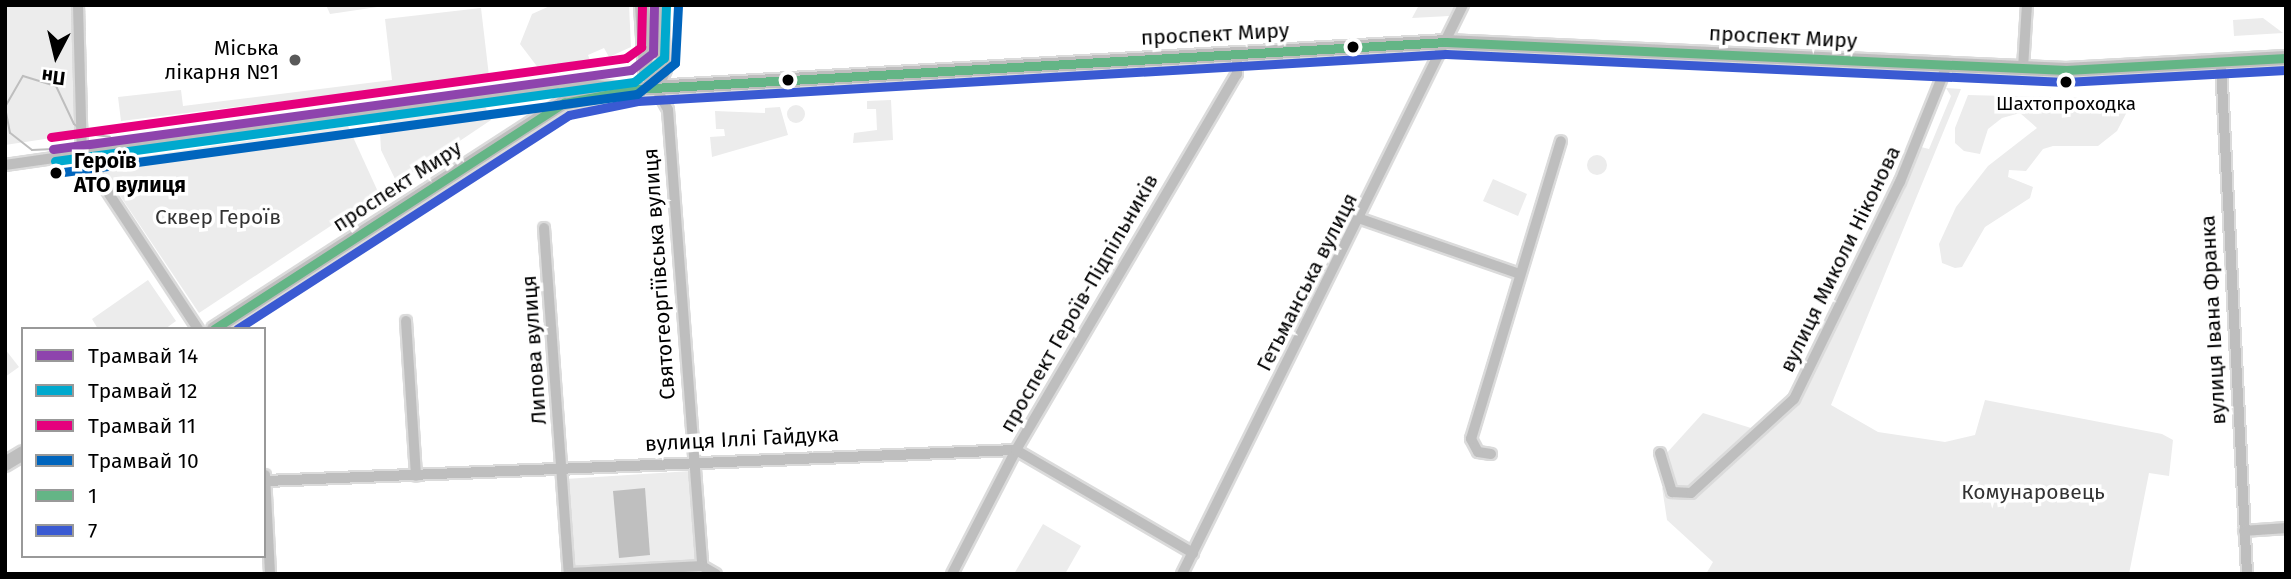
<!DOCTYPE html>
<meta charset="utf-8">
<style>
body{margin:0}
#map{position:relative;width:2291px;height:579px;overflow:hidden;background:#fff;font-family:"Fira Sans",sans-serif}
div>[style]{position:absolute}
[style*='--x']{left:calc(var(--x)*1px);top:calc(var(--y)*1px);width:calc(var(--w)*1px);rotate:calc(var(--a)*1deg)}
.green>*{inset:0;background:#ececec}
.round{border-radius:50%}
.water>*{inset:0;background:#bfbfbf}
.roads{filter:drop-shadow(2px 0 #dbdbdb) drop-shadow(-2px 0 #dbdbdb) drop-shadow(0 2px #dbdbdb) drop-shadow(0 -2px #dbdbdb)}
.minor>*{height:10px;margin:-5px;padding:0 5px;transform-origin:5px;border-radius:5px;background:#bebebe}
.major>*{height:14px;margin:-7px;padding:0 7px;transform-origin:7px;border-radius:7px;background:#bebebe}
.tram>*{height:2px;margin:-1px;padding:0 1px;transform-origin:1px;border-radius:1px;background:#bebebe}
.bus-1>*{height:9px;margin:-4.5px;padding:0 4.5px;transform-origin:4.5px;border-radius:4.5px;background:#64b586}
.bus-2>*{height:9px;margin:-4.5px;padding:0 4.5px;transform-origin:4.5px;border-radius:4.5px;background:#3a5ad2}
.tram-1>*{height:9px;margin:-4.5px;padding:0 4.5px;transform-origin:4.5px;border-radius:4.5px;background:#8e44ad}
.tram-2>*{height:9px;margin:-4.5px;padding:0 4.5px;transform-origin:4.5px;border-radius:4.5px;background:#00a9ce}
.tram-3>*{height:9px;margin:-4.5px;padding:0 4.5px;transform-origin:4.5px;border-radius:4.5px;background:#e5007d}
.tram-4>*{height:9px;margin:-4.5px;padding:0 4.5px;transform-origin:4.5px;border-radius:4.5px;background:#0065bd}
.dots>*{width:19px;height:19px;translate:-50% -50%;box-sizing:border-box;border:4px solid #fff;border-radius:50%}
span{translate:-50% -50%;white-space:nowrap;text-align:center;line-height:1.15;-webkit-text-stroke:7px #fff;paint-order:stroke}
.bus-label{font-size:19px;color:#000}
.street-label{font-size:21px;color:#000}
.poi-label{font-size:21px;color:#000}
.right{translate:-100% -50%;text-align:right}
.stop-label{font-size:21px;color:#000;font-weight:700}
.left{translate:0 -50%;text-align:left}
.park-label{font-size:21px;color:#333}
.frame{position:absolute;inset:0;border:7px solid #000;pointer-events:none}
.legend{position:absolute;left:21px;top:327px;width:245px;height:231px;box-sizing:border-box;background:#fff;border:2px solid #999;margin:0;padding:9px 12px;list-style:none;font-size:21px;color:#000}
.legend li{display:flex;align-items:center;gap:14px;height:35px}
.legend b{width:35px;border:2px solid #999}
.north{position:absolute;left:21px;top:21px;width:70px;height:70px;-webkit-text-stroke:5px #fff;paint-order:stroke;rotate:187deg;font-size:19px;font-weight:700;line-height:28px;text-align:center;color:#000}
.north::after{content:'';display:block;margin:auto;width:24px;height:32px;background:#000;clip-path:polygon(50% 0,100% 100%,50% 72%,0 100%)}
</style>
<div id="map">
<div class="green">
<i style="clip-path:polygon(5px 5px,74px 5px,78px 134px,5px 145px)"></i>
<i style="clip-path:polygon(326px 5px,391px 5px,330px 14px)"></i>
<i style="clip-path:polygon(552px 5px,629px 5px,631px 47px,609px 57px,604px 48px,588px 55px,591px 63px,539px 69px,520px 44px,532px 14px)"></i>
<i style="clip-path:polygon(1419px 5px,1455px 5px,1449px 16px,1412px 18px)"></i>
<i style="clip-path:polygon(481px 8px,489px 76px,121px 121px,118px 97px,181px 90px,183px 106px,392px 80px,385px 19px)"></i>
<i style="clip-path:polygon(2263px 18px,2283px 33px,2234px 36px,2233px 20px)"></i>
<i style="clip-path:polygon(1946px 88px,1961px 89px,1831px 405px,1878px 432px,1945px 442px,1975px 435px,1985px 400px,2162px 434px,2173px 440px,2169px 476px,2149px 473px,2129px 574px,1706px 574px,1713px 562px,1667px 520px,1662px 487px,1670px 496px,1693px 496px,1798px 402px,1921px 147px,1929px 149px,1951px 96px)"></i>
<i style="clip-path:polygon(1968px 95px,2126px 99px,2130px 106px,2117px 131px,2098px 146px,2053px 146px,2043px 149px,2026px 171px,2009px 170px,2008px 177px,2033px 187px,2030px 198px,1985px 227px,1962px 267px,1955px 268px,1942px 263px,1939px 244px,1956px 207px,1988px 166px,2037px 128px,2020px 113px,2002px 118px,1988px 129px,1980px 154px,1964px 151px,1955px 143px,1955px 128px)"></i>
<i style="clip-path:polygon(891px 100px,893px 140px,853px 143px,854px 133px,877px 130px,876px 109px,867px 109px,867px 101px)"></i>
<i class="round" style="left:787px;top:105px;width:18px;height:18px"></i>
<i style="clip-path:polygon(463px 105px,465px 110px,485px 106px,491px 120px,397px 183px,381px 150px,379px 116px)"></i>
<i style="clip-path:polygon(780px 107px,788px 135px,712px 157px,710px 137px,725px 136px,724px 129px,716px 129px,715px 111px,765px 113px,765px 108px)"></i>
<i style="clip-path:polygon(348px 126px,379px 194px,199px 313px,98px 163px)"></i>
<i class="round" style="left:1587px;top:155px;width:20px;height:20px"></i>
<i style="clip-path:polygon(1493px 179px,1527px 194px,1518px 216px,1483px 201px)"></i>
<i style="clip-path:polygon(148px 280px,176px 321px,165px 329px,98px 329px,92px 319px)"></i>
<i style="clip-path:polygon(5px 349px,19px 367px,5px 377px)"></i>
<i style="clip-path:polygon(1703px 413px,1751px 428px,1694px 488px,1675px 489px,1665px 455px)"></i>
<i style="clip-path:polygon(691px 471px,697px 562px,572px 571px,565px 479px)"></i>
<i style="clip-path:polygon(1043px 524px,1081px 546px,1065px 574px,1014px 574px)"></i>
</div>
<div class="water">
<i style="clip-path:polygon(645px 488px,650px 555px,619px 558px,613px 491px)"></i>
</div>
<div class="roads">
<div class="minor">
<i style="--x:78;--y:5;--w:148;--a:88.5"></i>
<i style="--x:82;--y:153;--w:211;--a:56.6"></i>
<i style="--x:2221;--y:64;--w:511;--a:87.08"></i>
<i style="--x:2023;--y:68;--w:63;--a:-86.4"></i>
<i style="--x:656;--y:88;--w:25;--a:61"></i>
<i style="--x:668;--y:110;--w:457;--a:85.7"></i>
<i style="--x:5;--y:165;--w:578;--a:-8.16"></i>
<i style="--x:577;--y:83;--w:46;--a:6.2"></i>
<i style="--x:1361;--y:219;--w:168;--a:19.1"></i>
<i style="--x:544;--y:228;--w:347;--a:85.9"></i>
<i style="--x:406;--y:321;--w:155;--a:86.3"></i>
<i style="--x:1660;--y:453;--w:41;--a:72.9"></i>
<i style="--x:1672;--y:492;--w:19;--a:3"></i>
<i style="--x:1691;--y:493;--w:139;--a:-42.4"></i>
<i style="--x:1794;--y:399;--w:242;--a:-64"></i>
<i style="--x:1900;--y:182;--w:126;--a:-68.1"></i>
<i style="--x:1491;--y:454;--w:13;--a:-171"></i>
<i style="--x:1478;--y:452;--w:15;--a:-118"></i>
<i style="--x:1471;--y:439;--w:311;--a:-73.2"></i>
<i style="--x:265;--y:475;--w:99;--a:87.1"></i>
<i style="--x:266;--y:481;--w:751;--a:-2.37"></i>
<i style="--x:1016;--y:450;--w:205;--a:30.2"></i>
<i style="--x:2244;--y:531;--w:42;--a:-4.1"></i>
<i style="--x:702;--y:566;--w:16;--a:30"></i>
<i style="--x:570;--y:573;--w:132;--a:-3"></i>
<i style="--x:952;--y:574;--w:140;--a:-62.7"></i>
<i style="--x:1016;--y:450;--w:436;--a:-59.6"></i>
<i style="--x:1237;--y:74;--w:20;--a:-90"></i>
<i style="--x:1182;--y:574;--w:635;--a:-63.72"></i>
</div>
<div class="major">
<i style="--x:642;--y:5;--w:66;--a:86.5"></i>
<i style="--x:646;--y:71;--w:20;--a:60"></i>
<i style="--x:656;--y:88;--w:21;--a:-67"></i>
<i style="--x:664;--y:69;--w:64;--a:-93.6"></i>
<i style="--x:214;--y:329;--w:417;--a:-32.9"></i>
<i style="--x:564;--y:103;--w:73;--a:-11"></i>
<i style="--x:636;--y:89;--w:811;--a:-3.32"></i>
<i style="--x:1446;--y:42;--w:621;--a:2.59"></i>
<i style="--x:2066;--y:70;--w:220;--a:-3.1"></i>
<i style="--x:5;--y:464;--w:21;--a:-31"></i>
</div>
</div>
<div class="tram">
<i style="--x:53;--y:149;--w:21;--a:177"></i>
<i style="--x:32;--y:150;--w:28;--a:-142"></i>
<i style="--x:10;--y:133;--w:26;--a:-101"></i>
<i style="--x:5;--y:107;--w:36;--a:-60"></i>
<i style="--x:23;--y:76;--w:34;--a:17"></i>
<i style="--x:56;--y:86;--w:42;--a:64.7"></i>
<i style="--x:74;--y:124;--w:16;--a:38"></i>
<i style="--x:87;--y:134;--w:23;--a:7"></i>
</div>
<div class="bus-1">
<i style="--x:214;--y:329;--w:417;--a:-32.9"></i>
<i style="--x:564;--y:103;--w:73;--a:-11"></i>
<i style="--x:636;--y:89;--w:811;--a:-3.32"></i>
<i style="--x:1446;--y:42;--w:621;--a:2.59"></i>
<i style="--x:2066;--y:70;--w:220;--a:-3.1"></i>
</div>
<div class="bus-2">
<i style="--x:237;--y:329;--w:395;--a:-32.8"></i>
<i style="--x:569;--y:115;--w:70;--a:-11.5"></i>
<i style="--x:638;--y:101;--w:809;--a:-3.33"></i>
<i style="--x:1446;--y:54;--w:620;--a:2.59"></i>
<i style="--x:2065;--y:82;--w:221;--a:-3.1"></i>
</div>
<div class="tram-1">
<i style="--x:53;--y:149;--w:583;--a:-7.78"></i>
<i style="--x:631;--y:70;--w:28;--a:-38"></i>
<i style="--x:653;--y:53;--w:48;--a:-88.8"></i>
</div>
<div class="tram-2">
<i style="--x:55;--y:161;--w:584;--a:-7.77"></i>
<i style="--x:634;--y:82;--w:38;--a:-39"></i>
<i style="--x:664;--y:58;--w:53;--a:-87.8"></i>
</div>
<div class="tram-3">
<i style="--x:51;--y:137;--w:580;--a:-7.82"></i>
<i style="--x:626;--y:58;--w:19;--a:-36"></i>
<i style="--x:641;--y:47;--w:42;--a:-88.6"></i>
</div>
<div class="tram-4">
<i style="--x:56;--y:173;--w:586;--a:-7.74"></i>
<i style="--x:637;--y:94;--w:49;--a:-39.2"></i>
<i style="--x:675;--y:63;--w:57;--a:-87"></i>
</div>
<div class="dots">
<i style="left:1353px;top:47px;background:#000"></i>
<i style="left:295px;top:60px;background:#595959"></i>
<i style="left:788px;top:80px;background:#000"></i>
<i style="left:2066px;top:82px;background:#000"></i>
<i style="left:56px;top:173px;background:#000"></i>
</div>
<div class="bus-label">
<span style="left:2066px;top:104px">Шахтопроходка</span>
</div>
<div class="street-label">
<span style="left:1215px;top:34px;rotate:-3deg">проспект Миру</span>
<span style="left:1783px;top:37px;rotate:3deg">проспект Миру</span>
<span style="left:397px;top:186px;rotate:-33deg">проспект Миру</span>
<span style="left:1840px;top:259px;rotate:-64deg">вулиця Миколи Ніконова</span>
<span style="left:659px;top:274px;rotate:-94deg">Святогеоргіївська вулиця</span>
<span style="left:1307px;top:282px;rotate:-63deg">Гетьманська вулиця</span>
<span style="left:1079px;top:303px;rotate:-60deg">проспект Героїв-Підпільників</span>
<span style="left:2213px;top:320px;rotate:-93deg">вулиця Івана Франка</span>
<span style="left:534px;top:350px;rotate:-94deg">Липова вулиця</span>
<span style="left:742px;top:439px;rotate:-3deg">вулиця Іллі Гайдука</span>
</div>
<div class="poi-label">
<span class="right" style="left:279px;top:60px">Міська<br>лікарня №1</span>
</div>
<div class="stop-label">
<span class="left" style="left:74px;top:173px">Героїв<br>АТО вулиця</span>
</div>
<div class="park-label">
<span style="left:218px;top:217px">Сквер Героїв</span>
<span style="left:2033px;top:492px">Комунаровець</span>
</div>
<div class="frame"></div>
<ul class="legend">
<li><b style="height:9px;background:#8e44ad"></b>Трамвай 14</li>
<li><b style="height:9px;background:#00a9ce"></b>Трамвай 12</li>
<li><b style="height:9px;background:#e5007d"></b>Трамвай 11</li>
<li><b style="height:9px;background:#0065bd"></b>Трамвай 10</li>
<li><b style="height:9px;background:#64b586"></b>1</li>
<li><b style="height:9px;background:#3a5ad2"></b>7</li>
</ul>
<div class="north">Пн</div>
</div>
